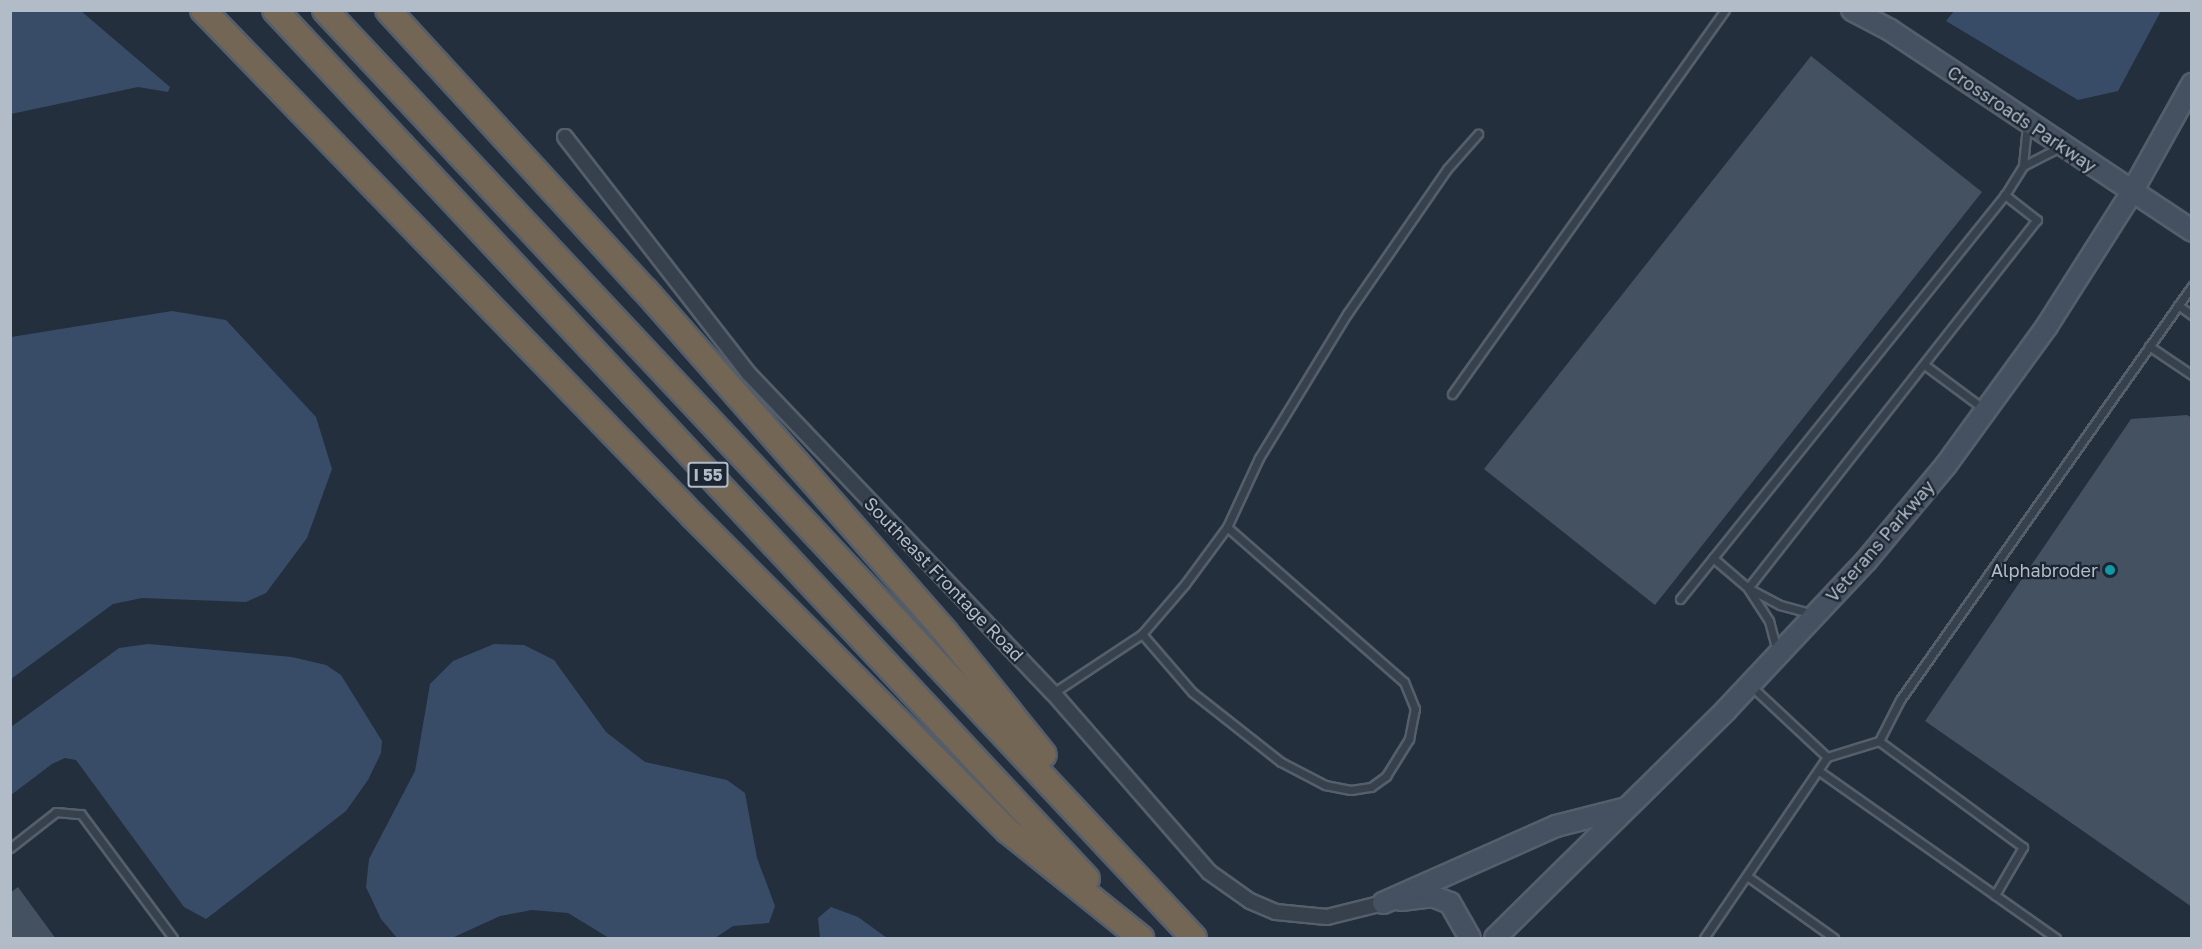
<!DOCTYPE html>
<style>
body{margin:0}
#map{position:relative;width:2202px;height:949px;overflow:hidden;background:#232f3d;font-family:"Golos Text",sans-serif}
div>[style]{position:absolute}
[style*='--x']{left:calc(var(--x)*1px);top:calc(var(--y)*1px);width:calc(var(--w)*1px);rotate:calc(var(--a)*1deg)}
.water>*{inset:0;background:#384c67}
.building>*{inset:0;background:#445161}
.roads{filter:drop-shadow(2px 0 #555e6b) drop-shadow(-2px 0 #555e6b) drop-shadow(0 2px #555e6b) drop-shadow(0 -2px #555e6b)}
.lane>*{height:7px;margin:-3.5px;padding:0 3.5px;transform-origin:3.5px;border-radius:3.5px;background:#37404d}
.street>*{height:14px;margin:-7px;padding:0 7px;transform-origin:7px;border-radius:7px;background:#37404d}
.secondary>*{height:20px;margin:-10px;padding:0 10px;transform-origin:10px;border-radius:10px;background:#455060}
.highway>*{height:24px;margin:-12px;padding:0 12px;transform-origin:12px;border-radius:12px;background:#736654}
.dots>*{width:16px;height:16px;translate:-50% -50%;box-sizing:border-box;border:3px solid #1c2532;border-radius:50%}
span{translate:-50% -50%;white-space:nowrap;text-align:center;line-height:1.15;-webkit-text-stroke:4.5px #1c2532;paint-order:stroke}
.shield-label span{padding:2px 4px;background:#1c2532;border:2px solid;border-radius:4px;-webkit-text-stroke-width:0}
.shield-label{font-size:16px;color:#b2bbc8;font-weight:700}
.street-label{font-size:18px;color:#b2bbc8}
.poi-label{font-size:18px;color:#b2bbc8}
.right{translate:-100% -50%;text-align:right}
.frame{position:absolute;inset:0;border:12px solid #b2bbc8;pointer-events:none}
</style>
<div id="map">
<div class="water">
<i style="clip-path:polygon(11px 10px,81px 11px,170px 87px,168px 92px,138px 87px,11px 114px)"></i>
<i style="clip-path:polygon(1955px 10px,2161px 10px,2161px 11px,2118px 91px,2078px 100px,1946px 21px)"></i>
<i style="clip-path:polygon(172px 311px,226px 320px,316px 417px,332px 469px,307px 538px,266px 593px,246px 602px,142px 598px,113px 604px,11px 679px,11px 337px)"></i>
<i style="clip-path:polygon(148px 644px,292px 657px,326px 665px,341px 675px,382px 741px,381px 753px,368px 780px,346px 811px,206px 919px,184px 907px,76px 760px,65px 758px,52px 764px,11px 795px,11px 727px,119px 648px)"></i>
<i style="clip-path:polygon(494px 644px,524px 645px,554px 660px,606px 732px,645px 762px,727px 780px,745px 793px,757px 858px,775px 906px,769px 923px,733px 926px,715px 938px,609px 938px,568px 913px,532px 910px,500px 916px,452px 938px,397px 938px,381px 919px,366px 887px,369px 859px,415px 771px,430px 684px,453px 661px)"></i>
<i style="clip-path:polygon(831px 907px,858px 917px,887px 938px,820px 938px,818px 918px)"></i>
</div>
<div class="building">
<i style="clip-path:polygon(1811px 56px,1982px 192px,1655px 605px,1484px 469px)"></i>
<i style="clip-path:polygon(2187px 415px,2192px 418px,2192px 907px,1925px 721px,2131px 419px)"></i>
<i style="clip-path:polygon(18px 887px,56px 939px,10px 939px,10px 893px)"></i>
</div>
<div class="roads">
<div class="lane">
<i style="--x:2027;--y:125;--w:41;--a:95.6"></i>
<i style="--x:2023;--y:166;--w:42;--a:-27.2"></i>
<i style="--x:2178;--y:305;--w:17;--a:36"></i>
<i style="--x:2149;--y:346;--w:52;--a:34"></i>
<i style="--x:1926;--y:366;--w:72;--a:36.6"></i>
<i style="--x:1452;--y:394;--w:471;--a:-54.6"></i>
<i style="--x:1713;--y:558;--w:466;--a:-51.2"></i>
<i style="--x:1748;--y:588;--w:468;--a:-51.9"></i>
<i style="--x:2037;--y:220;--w:41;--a:-142"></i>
<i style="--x:2005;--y:195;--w:34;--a:-58"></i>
<i style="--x:1749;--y:590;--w:37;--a:57"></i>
<i style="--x:1769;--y:621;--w:30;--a:75"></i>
<i style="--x:1680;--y:599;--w:53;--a:-51.2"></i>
<i style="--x:1713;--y:558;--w:46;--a:40.6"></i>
<i style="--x:1748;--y:588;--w:36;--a:28"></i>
<i style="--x:1780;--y:605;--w:34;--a:15"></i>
<i style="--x:1142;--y:634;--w:77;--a:49.2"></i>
<i style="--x:1192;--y:692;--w:113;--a:38.2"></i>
<i style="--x:1281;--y:762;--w:50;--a:27.6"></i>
<i style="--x:1325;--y:785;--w:26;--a:11"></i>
<i style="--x:1351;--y:790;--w:20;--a:-9"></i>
<i style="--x:1371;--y:787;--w:19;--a:-36"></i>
<i style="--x:1386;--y:776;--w:44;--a:-58.1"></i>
<i style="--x:1409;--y:739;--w:31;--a:-79"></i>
<i style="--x:1415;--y:709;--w:29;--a:-112"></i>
<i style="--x:1404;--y:682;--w:235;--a:-138.8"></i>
<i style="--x:1053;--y:693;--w:107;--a:-33.5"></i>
<i style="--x:1142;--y:634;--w:66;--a:-49.3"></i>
<i style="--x:1185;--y:584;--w:71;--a:-53.6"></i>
<i style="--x:1227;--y:527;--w:76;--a:-65.1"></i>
<i style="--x:1259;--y:458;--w:169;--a:-58.6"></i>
<i style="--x:1347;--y:314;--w:176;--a:-55.4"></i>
<i style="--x:1447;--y:169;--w:47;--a:-48.5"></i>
<i style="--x:1879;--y:741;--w:46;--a:-62.9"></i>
<i style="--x:1900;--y:700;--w:507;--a:-54.8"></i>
<i style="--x:1827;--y:757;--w:54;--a:-17.1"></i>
<i style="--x:1879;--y:741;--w:179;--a:36.4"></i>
<i style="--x:2023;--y:847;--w:56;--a:120.3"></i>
<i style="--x:1819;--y:771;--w:290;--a:35.2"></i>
<i style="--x:10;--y:848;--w:58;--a:-38"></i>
<i style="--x:56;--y:812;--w:25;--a:5"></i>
<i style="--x:81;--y:814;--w:154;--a:53.4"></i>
<i style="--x:1747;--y:876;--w:107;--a:35.5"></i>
<i style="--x:1704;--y:938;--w:219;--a:-55.8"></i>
<i style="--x:1827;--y:757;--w:104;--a:-136.9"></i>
</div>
<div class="street">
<i style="--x:565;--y:137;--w:300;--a:52.2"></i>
<i style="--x:749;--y:374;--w:441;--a:46.4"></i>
<i style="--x:1053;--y:693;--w:237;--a:48.9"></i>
<i style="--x:1209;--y:872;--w:50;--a:35.3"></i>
<i style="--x:1250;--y:901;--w:28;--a:23"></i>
<i style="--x:1276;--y:912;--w:51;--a:5.6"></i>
<i style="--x:1327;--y:917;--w:58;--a:-14"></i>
</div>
<div class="secondary">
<i style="--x:1852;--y:10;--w:43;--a:27.8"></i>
<i style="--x:1890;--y:30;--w:363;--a:33.6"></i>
<i style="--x:1401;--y:900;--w:31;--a:-7"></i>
<i style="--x:1432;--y:896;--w:19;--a:21"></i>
<i style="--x:1450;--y:903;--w:40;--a:60.3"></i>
<i style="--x:1383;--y:903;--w:189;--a:-24"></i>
<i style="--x:1556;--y:826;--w:68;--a:-14.4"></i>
<i style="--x:1495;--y:938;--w:325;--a:-44.6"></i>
<i style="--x:1726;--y:710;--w:204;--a:-46.8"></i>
<i style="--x:1866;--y:561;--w:125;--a:-50.2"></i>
<i style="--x:1946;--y:465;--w:172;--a:-54"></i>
<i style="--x:2047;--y:326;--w:159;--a:-57.6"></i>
<i style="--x:2132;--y:192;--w:124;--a:-60.9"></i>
</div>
<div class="highway">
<i style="--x:203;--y:10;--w:704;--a:45.92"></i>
<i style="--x:693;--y:516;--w:445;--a:45"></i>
<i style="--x:1008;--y:831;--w:171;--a:38.8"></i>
<i style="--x:275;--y:10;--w:1189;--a:46.94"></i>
<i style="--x:325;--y:10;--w:1271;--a:46.88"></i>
<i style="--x:388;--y:10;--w:380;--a:47.5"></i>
<i style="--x:645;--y:290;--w:456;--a:48.7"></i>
<i style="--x:946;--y:633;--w:156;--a:51.2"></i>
</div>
</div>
<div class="dots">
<i style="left:2110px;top:570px;background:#0f9aa8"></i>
</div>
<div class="shield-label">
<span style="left:708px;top:475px">I 55</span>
</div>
<div class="street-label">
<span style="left:2022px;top:119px;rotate:34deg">Crossroads Parkway</span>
<span style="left:1880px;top:541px;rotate:-49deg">Veterans Parkway</span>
<span style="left:944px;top:579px;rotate:46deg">Southeast Frontage Road</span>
</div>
<div class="poi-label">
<span class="right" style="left:2098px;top:570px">Alphabroder</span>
</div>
<div class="frame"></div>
</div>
